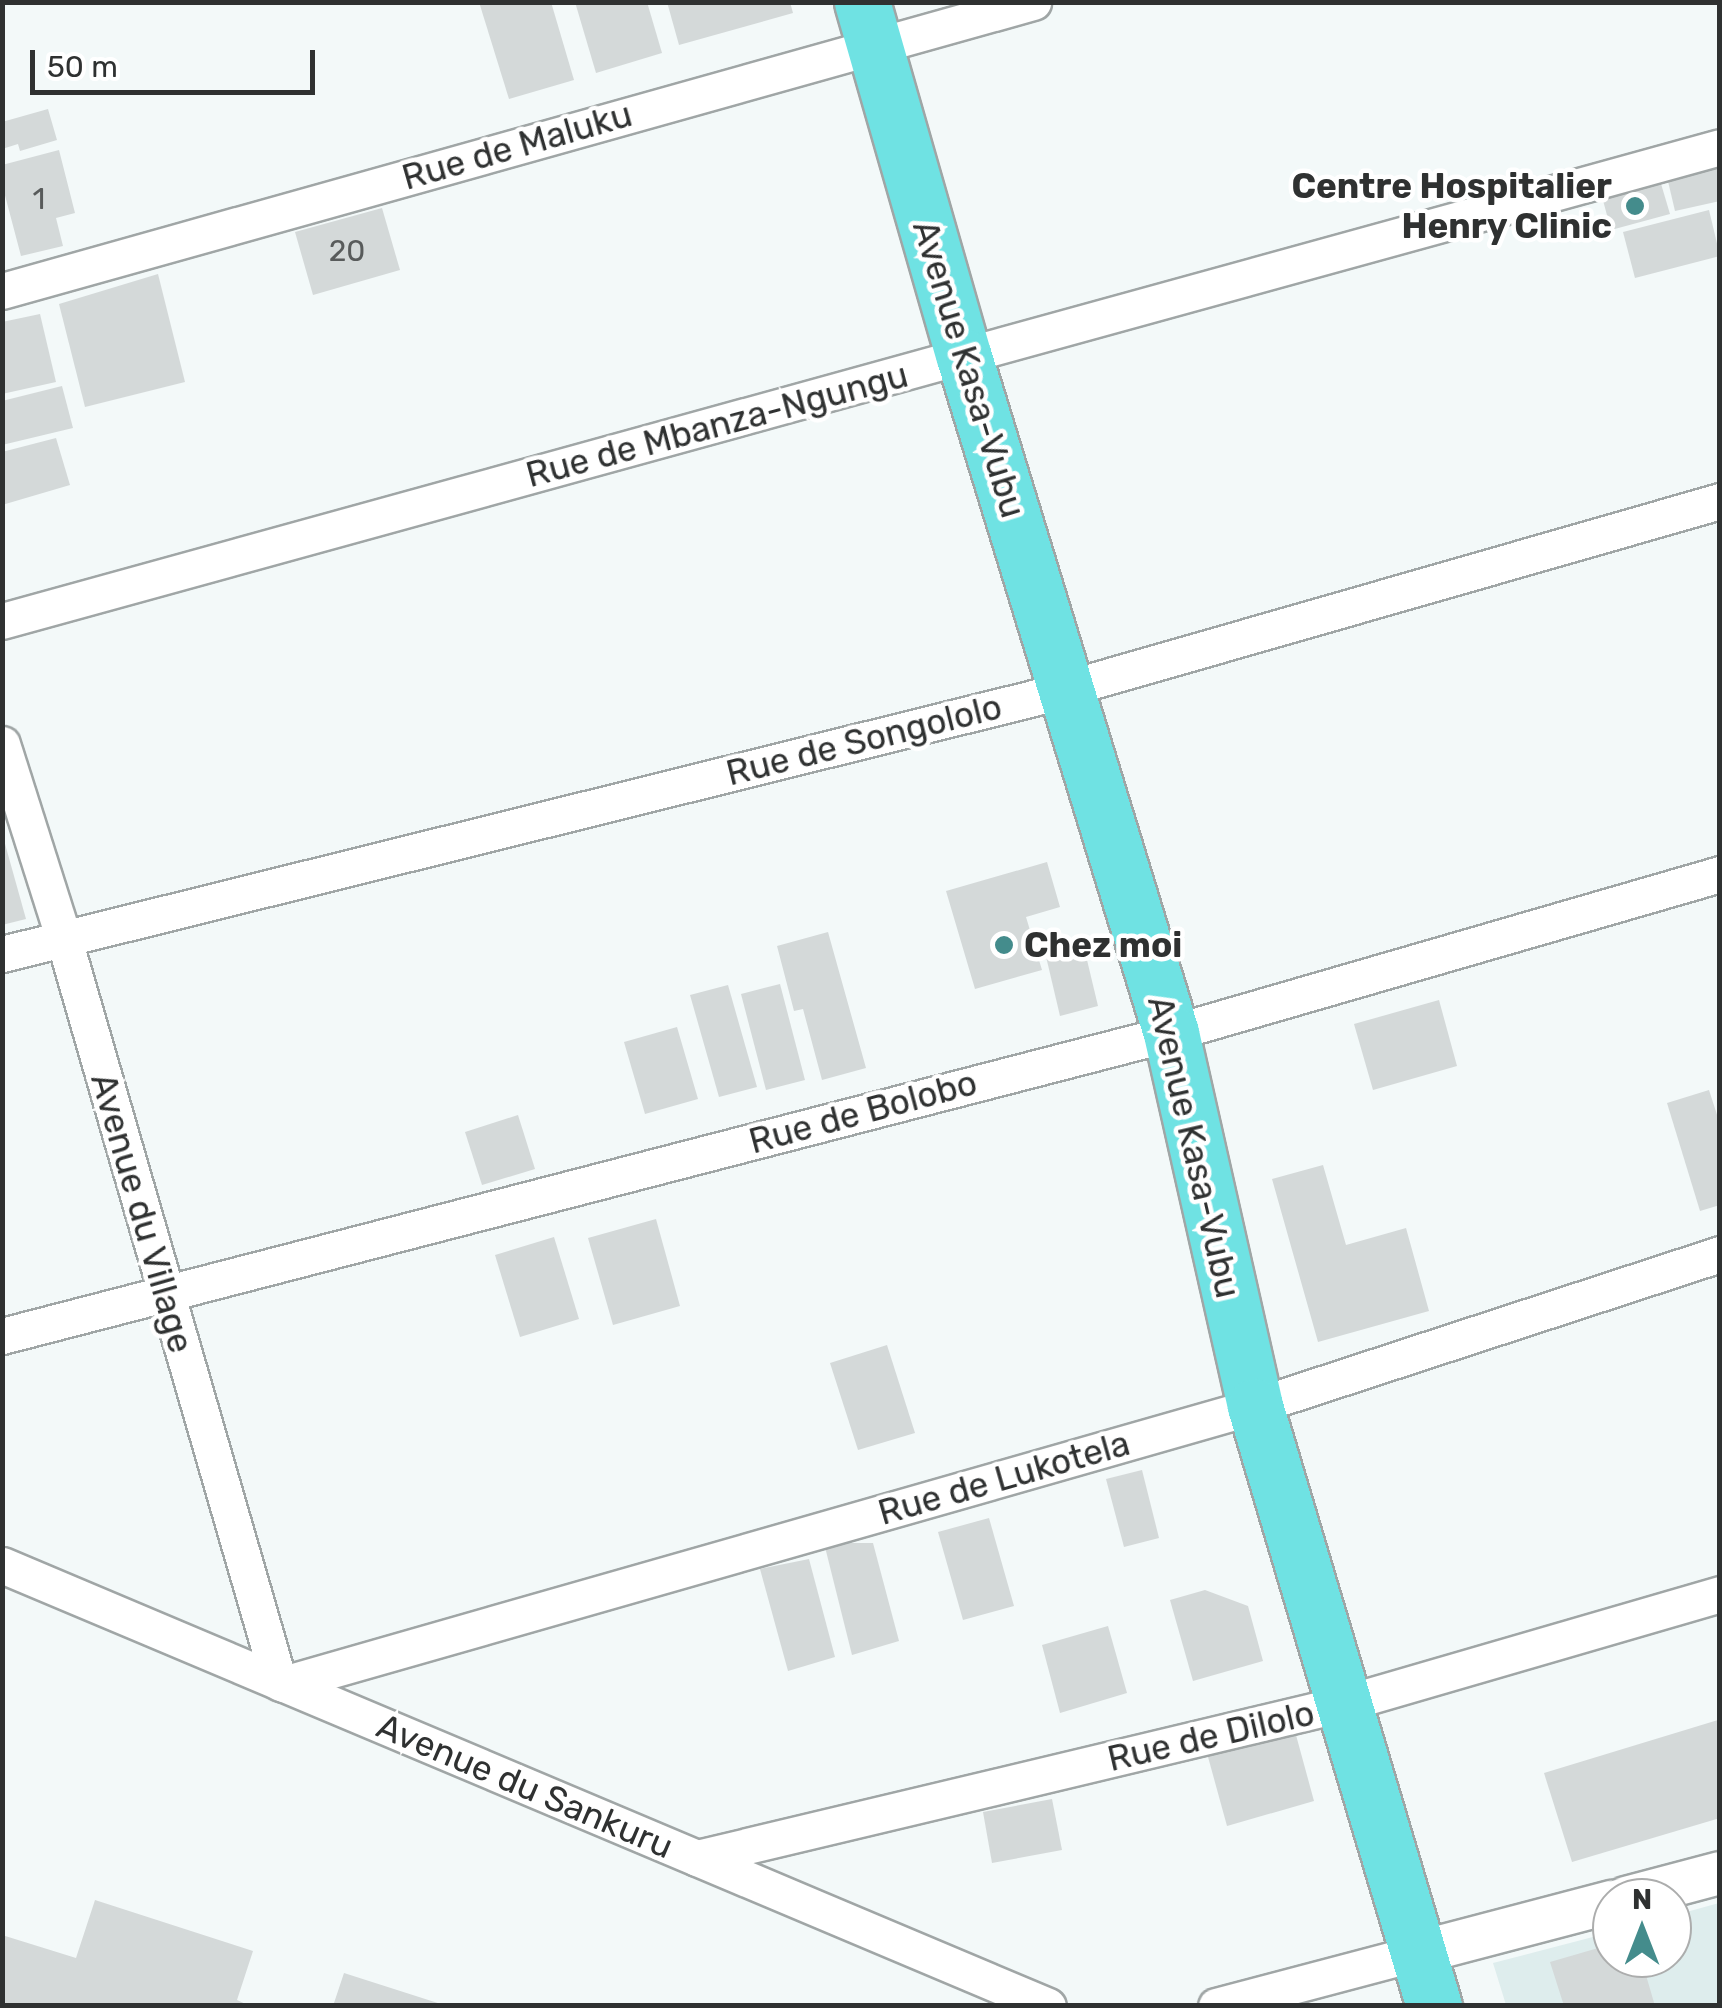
<!DOCTYPE html>
<style>
body{margin:0}
#map{position:relative;width:1722px;height:2008px;overflow:hidden;background:#f3f9f9;font-family:Rubik,sans-serif}
div>[style]{position:absolute}
[style*='--x']{left:calc(var(--x)*1px);top:calc(var(--y)*1px);width:calc(var(--w)*1px);rotate:calc(var(--a)*1deg)}
.built>*{inset:0;background:#deeded}
.building>*{inset:0;background:#d4d9d9}
.roads{filter:drop-shadow(2px 0 #a0a6a6) drop-shadow(-2px 0 #a0a6a6) drop-shadow(0 2px #a0a6a6) drop-shadow(0 -2px #a0a6a6)}
.minor>*{height:35px;margin:-17.5px;padding:0 17.5px;transform-origin:17.5px;border-radius:17.5px;background:#fff}
.tertiary>*{height:42px;margin:-21px;padding:0 21px;transform-origin:21px;border-radius:21px;background:#fff}
.primary>*{height:55px;margin:-27.5px;padding:0 27.5px;transform-origin:27.5px;border-radius:27.5px;background:#6fe2e3}
.dots>*{width:28px;height:28px;translate:-50% -50%;box-sizing:border-box;border:5px solid #fff;border-radius:50%}
span{translate:-50% -50%;white-space:nowrap;text-align:center;line-height:1.15;-webkit-text-stroke:9px #fff;paint-order:stroke}
.number-label{font-size:30px;color:#585b5b}
.number-label span{-webkit-text-stroke-width:0}
.street-label{font-size:35px;color:#2f3131}
.poi-label{font-size:35px;color:#2f3131;font-weight:700}
.right{translate:-100% -50%;text-align:right}
.left{translate:0 -50%;text-align:left}
.frame{position:absolute;inset:0;border:5px solid #2f3131;pointer-events:none}
.north{position:absolute;left:1592px;top:1878px;width:100px;height:100px;box-sizing:border-box;background:#fff;border:2px solid #acadad;border-radius:50%;rotate:0deg;font-size:28px;font-weight:700;line-height:40px;text-align:center;color:#2f3131}
.north::after{content:'';display:block;margin:auto;width:35px;height:45px;background:#448c8c;clip-path:polygon(50% 0,100% 100%,50% 72%,0 100%)}
.scale{position:absolute;left:30px;top:50px;width:285px;height:45px;box-sizing:border-box;border:5px solid #2f3131;border-top:0;padding-left:12px;font-size:30px;line-height:35px;white-space:nowrap;color:#2f3131;-webkit-text-stroke:8px #fff;paint-order:stroke}
</style>
<div id="map">
<div class="built">
<i style="clip-path:polygon(1719px 1903px,1719px 2005px,1506px 2005px,1493px 1963px,1612px 1932px,1612px 1958px,1672px 1958px,1672px 1916px)"></i>
</div>
<div class="building">
<i style="clip-path:polygon(479px 2px,551px 2px,574px 80px,509px 99px)"></i>
<i style="clip-path:polygon(575px 2px,647px 2px,662px 53px,596px 73px)"></i>
<i style="clip-path:polygon(667px 2px,790px 2px,793px 13px,679px 45px)"></i>
<i style="clip-path:polygon(48px 109px,57px 140px,20px 151px,18px 144px,2px 149px,2px 122px)"></i>
<i style="clip-path:polygon(59px 150px,75px 213px,56px 218px,63px 246px,21px 256px,2px 184px,2px 165px)"></i>
<i style="clip-path:polygon(1720px 164px,1720px 201px,1675px 211px,1667px 177px)"></i>
<i style="clip-path:polygon(1659px 177px,1670px 214px,1611px 230px,1601px 193px)"></i>
<i style="clip-path:polygon(382px 208px,400px 270px,313px 295px,295px 232px)"></i>
<i style="clip-path:polygon(1709px 210px,1720px 256px,1635px 278px,1623px 232px)"></i>
<i style="clip-path:polygon(158px 274px,185px 382px,85px 407px,59px 304px)"></i>
<i style="clip-path:polygon(40px 314px,56px 382px,2px 394px,2px 322px)"></i>
<i style="clip-path:polygon(62px 386px,73px 428px,2px 445px,2px 401px)"></i>
<i style="clip-path:polygon(56px 438px,70px 485px,2px 505px,2px 452px)"></i>
<i style="clip-path:polygon(2px 833px,26px 919px,2px 925px)"></i>
<i style="clip-path:polygon(1047px 862px,1060px 907px,1026px 917px,1042px 970px,975px 989px,946px 891px)"></i>
<i style="clip-path:polygon(828px 932px,866px 1068px,822px 1080px,803px 1009px,794px 1011px,777px 946px)"></i>
<i style="clip-path:polygon(1082px 939px,1098px 1006px,1060px 1016px,1044px 948px)"></i>
<i style="clip-path:polygon(780px 984px,805px 1080px,766px 1090px,741px 994px)"></i>
<i style="clip-path:polygon(728px 985px,757px 1087px,719px 1097px,690px 995px)"></i>
<i style="clip-path:polygon(1439px 1000px,1457px 1066px,1373px 1090px,1354px 1024px)"></i>
<i style="clip-path:polygon(677px 1027px,698px 1099px,645px 1114px,624px 1042px)"></i>
<i style="clip-path:polygon(1709px 1090px,1720px 1124px,1720px 1205px,1700px 1211px,1667px 1103px)"></i>
<i style="clip-path:polygon(518px 1115px,535px 1169px,482px 1185px,465px 1132px)"></i>
<i style="clip-path:polygon(1323px 1165px,1346px 1245px,1406px 1228px,1429px 1311px,1318px 1342px,1272px 1179px)"></i>
<i style="clip-path:polygon(656px 1219px,680px 1306px,613px 1325px,588px 1238px)"></i>
<i style="clip-path:polygon(554px 1237px,579px 1319px,520px 1337px,495px 1255px)"></i>
<i style="clip-path:polygon(887px 1345px,915px 1433px,858px 1450px,830px 1363px)"></i>
<i style="clip-path:polygon(1142px 1470px,1159px 1538px,1124px 1547px,1106px 1479px)"></i>
<i style="clip-path:polygon(989px 1518px,1014px 1606px,963px 1620px,938px 1532px)"></i>
<i style="clip-path:polygon(824px 1543px,873px 1543px,899px 1641px,852px 1655px)"></i>
<i style="clip-path:polygon(809px 1559px,835px 1657px,788px 1671px,760px 1569px)"></i>
<i style="clip-path:polygon(1205px 1590px,1248px 1606px,1263px 1661px,1193px 1681px,1170px 1600px)"></i>
<i style="clip-path:polygon(1108px 1626px,1127px 1693px,1060px 1713px,1042px 1645px)"></i>
<i style="clip-path:polygon(1718px 1720px,1720px 1818px,1572px 1862px,1544px 1773px)"></i>
<i style="clip-path:polygon(1293px 1724px,1314px 1801px,1227px 1826px,1205px 1746px)"></i>
<i style="clip-path:polygon(1052px 1799px,1062px 1850px,992px 1863px,983px 1812px)"></i>
<i style="clip-path:polygon(95px 1900px,253px 1951px,237px 2000px,250px 2006px,2px 2006px,2px 1935px,76px 1958px)"></i>
<i style="clip-path:polygon(1612px 1944px,1612px 1958px,1641px 1958px,1655px 2006px,1564px 2006px,1550px 1962px)"></i>
<i style="clip-path:polygon(344px 1973px,444px 2005px,444px 2006px,333px 2006px)"></i>
</div>
<div class="roads">
<div class="minor">
<i style="--x:2;--y:291;--w:1071;--a:-15.66"></i>
<i style="--x:2;--y:621;--w:1782;--a:-15.42"></i>
<i style="--x:2;--y:744;--w:201;--a:72.4"></i>
<i style="--x:63;--y:936;--w:777;--a:73.85"></i>
<i style="--x:2;--y:954;--w:1062;--a:-13.94"></i>
<i style="--x:1033;--y:698;--w:715;--a:-16"></i>
<i style="--x:2;--y:1336;--w:1208;--a:-14.53"></i>
<i style="--x:1171;--y:1033;--w:572;--a:-16.15"></i>
<i style="--x:2;--y:1565;--w:1135;--a:22.86"></i>
<i style="--x:283;--y:1684;--w:1011;--a:-15.96"></i>
<i style="--x:1255;--y:1406;--w:489;--a:-18.1"></i>
<i style="--x:697;--y:1858;--w:663;--a:-13.43"></i>
<i style="--x:1342;--y:1704;--w:394;--a:-16.2"></i>
<i style="--x:1216;--y:2006;--w:208;--a:-14.8"></i>
</div>
<div class="tertiary">
<i style="--x:1626;--y:1898;--w:97;--a:-14.9"></i>
<i style="--x:1417;--y:1953;--w:202;--a:-14.7"></i>
</div>
<div class="primary">
<i style="--x:862;--y:2;--w:369;--a:74"></i>
<i style="--x:964;--y:357;--w:707;--a:72.97"></i>
<i style="--x:1171;--y:1033;--w:382;--a:77.3"></i>
<i style="--x:1255;--y:1406;--w:626;--a:73.39"></i>
</div>
</div>
<div class="dots">
<i style="left:1635px;top:206px;background:#448c8c"></i>
<i style="left:1004px;top:945px;background:#448c8c"></i>
</div>
<div class="number-label">
<span style="left:39px;top:199px">1</span>
<span style="left:347px;top:251px">20</span>
</div>
<div class="street-label">
<span style="left:517px;top:146px;rotate:-16deg">Rue de Maluku</span>
<span style="left:969px;top:369px;rotate:73deg">Avenue Kasa-Vubu</span>
<span style="left:717px;top:425px;rotate:-15deg">Rue de Mbanza-Ngungu</span>
<span style="left:864px;top:740px;rotate:-14deg">Rue de Songololo</span>
<span style="left:863px;top:1112px;rotate:-15deg">Rue de Bolobo</span>
<span style="left:1194px;top:1147px;rotate:77deg">Avenue Kasa-Vubu</span>
<span style="left:142px;top:1213px;rotate:74deg">Avenue du Village</span>
<span style="left:1004px;top:1478px;rotate:-16deg">Rue de Lukotela</span>
<span style="left:1211px;top:1736px;rotate:-13deg">Rue de Dilolo</span>
<span style="left:525px;top:1786px;rotate:23deg">Avenue du Sankuru</span>
</div>
<div class="poi-label">
<span class="right" style="left:1612px;top:206px">Centre Hospitalier<br>Henry Clinic</span>
<span class="left" style="left:1024px;top:945px">Chez moi</span>
</div>
<div class="frame"></div>
<div class="north">N</div>
<div class="scale">50 m</div>
</div>
